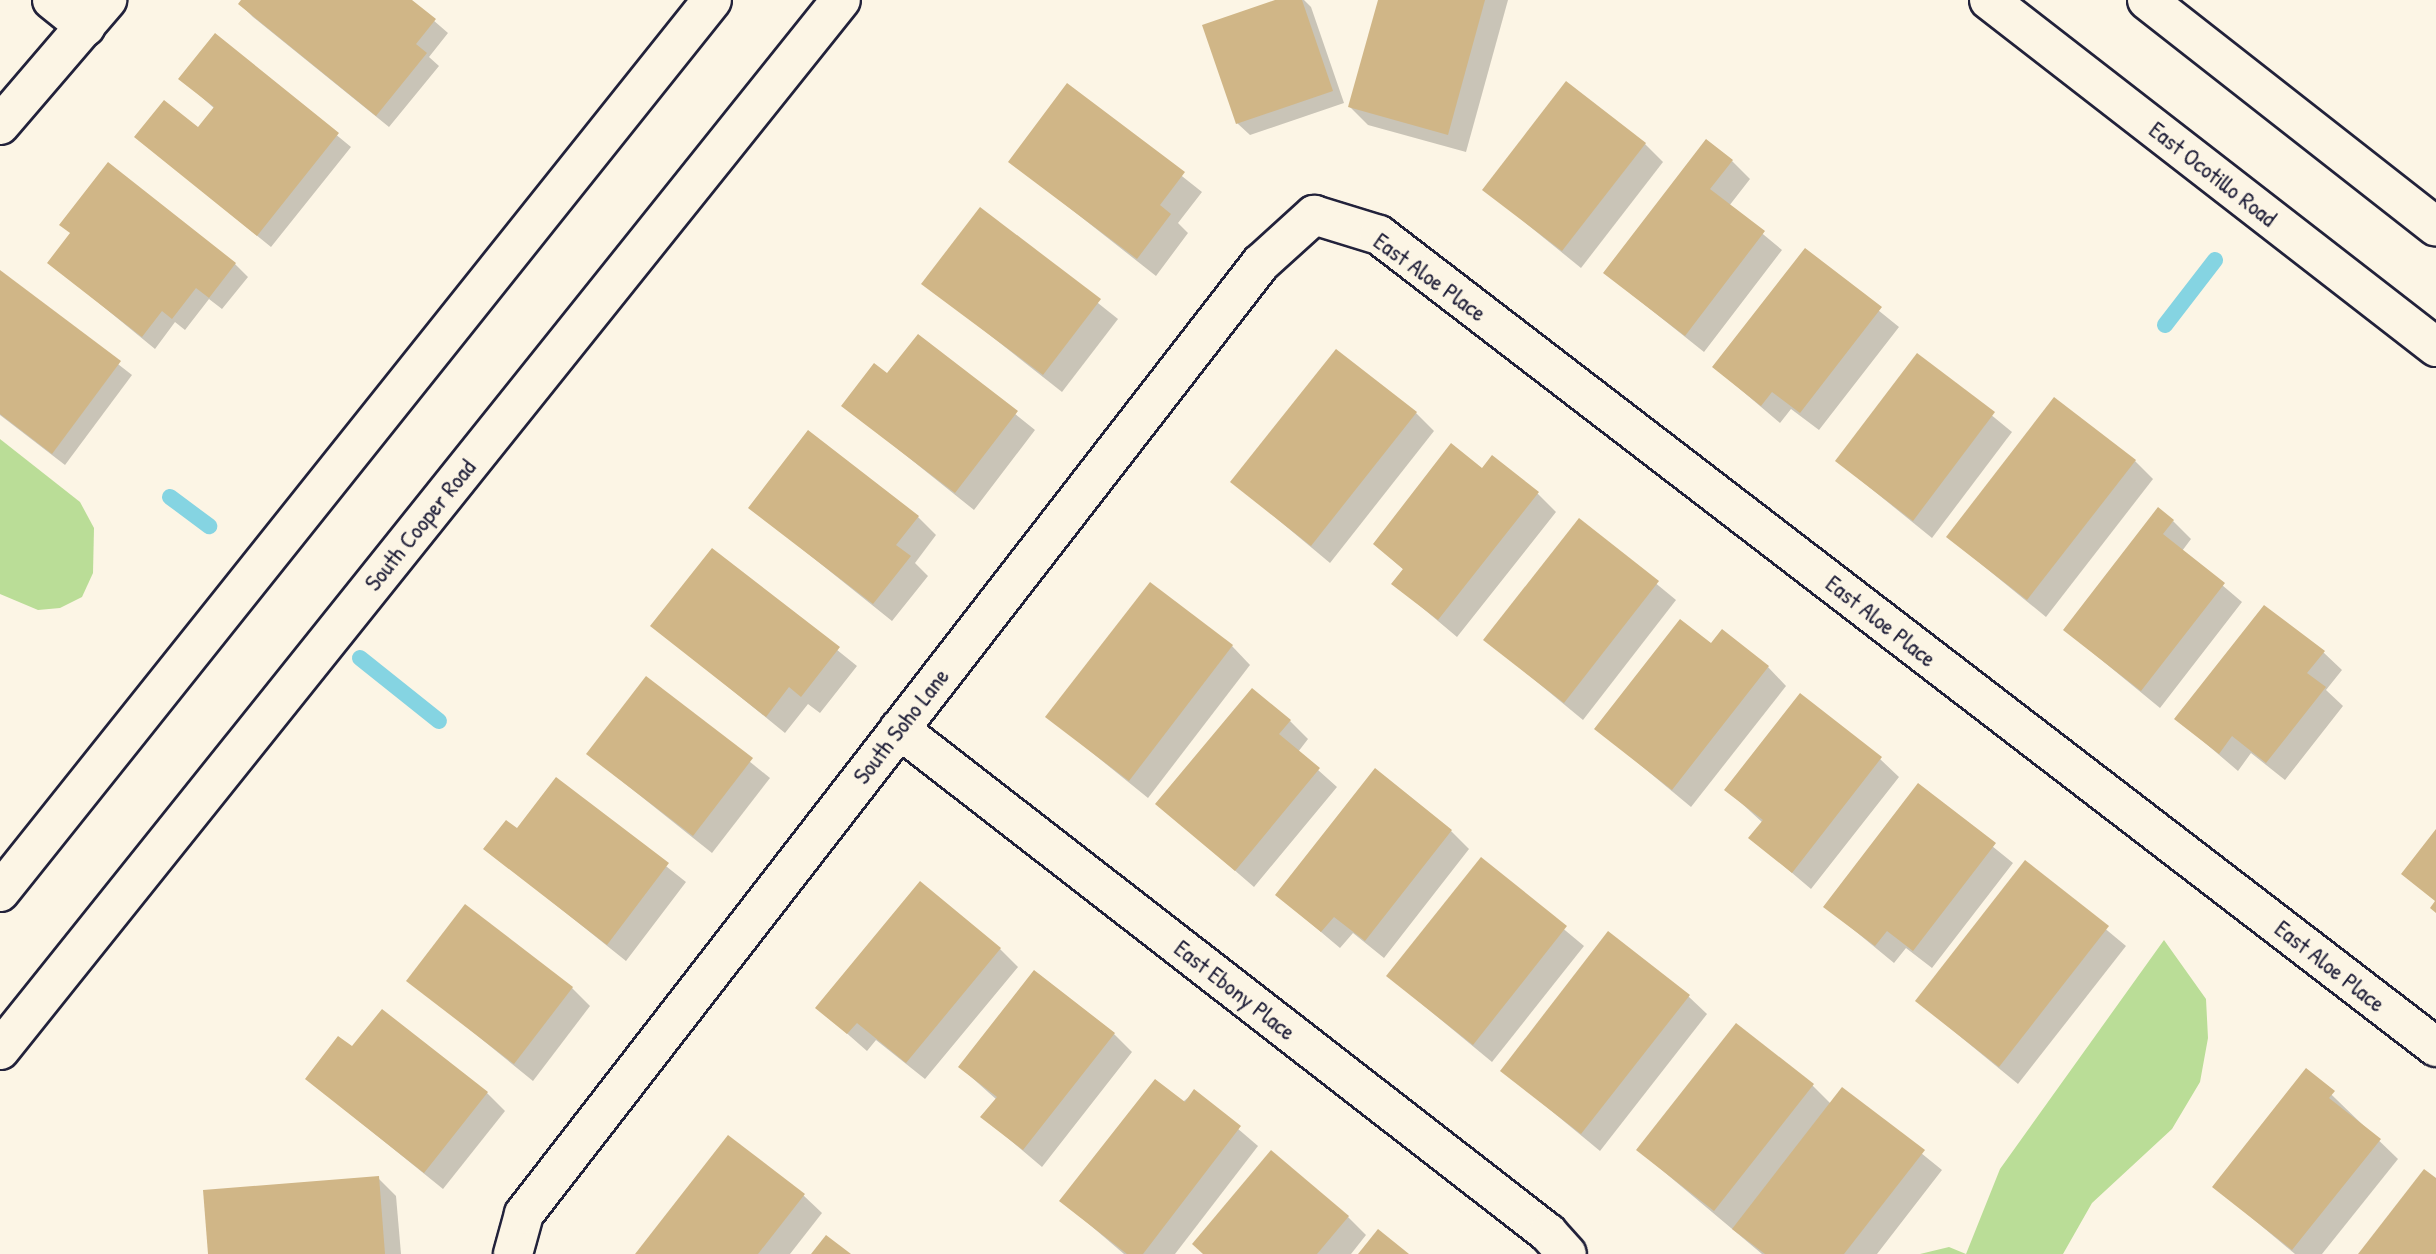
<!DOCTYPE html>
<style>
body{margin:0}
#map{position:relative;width:2436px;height:1254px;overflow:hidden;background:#fcf5e5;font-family:"Patrick Hand",sans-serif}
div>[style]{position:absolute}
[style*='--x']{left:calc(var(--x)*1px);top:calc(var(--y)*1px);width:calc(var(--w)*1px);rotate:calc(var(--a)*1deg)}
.green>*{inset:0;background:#badd97}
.shadow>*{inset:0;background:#0003}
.stream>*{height:16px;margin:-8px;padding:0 8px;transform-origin:8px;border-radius:8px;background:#85d4e2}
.building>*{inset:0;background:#d0b687}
.roads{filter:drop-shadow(2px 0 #22223b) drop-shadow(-2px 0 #22223b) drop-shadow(0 2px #22223b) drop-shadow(0 -2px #22223b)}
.minor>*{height:38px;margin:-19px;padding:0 19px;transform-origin:19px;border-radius:19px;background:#fcf5e5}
.secondary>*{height:38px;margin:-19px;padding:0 19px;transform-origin:19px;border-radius:19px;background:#fcf5e5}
span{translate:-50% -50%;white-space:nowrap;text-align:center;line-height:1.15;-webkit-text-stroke:7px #fcf5e5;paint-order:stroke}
.street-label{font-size:24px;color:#22223b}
</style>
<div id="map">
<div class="green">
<i style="clip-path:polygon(0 439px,80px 502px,94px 528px,93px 573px,82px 597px,60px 608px,38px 610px,0 594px)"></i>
<i style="clip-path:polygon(2164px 940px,2206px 999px,2208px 1038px,2200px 1082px,2172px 1129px,2092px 1203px,2063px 1254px,1920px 1254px,1949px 1247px,1966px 1254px,2000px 1169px)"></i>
</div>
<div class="shadow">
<i style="clip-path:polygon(244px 0,410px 0,448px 33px,429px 57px,439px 66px,389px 127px,253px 17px,240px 4px)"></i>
<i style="clip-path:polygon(1281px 0,1304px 0,1311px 7px,1344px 103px,1250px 135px,1237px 123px)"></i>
<i style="clip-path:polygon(1379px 0,1508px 0,1466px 152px,1368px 125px,1350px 107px)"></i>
<i style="clip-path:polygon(215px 35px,351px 147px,271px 247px,136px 137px,199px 129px,215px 109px,181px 79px)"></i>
<i style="clip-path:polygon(1067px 85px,1202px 192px,1178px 223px,1188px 233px,1156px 276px,1010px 161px)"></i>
<i style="clip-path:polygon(1645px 144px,1663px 162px,1581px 268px,1485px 190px)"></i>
<i style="clip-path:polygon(1732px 161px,1750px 179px,1729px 206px,1782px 250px,1704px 352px,1605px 273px)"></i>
<i style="clip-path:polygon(980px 209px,1118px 319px,1062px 392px,924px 283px)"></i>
<i style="clip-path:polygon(1805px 251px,1899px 327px,1819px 430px,1791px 409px,1780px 423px,1714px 367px)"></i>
<i style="clip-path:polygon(50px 263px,235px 264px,248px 277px,222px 309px,209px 299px,185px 330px,175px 322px,155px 349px)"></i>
<i style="clip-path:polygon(0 272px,132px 375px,65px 465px,0 415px)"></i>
<i style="clip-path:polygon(918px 336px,1035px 430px,974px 510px,843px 405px,888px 376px)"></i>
<i style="clip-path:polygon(1918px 355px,2012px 432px,1932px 538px,1837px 461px)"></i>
<i style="clip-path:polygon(1416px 413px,1434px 431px,1330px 563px,1233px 482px)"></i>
<i style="clip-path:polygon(2135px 461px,2153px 479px,2046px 617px,1948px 537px)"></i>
<i style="clip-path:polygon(1483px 471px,1538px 494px,1556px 512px,1457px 637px,1394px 584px,1404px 570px,1375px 544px)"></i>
<i style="clip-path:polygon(751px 508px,918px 517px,936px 535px,915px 563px,928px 576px,892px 621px)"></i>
<i style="clip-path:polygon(1579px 520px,1676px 600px,1583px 720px,1486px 640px)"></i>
<i style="clip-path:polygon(2173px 521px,2191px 539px,2182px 551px,2242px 602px,2160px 708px,2065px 630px)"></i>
<i style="clip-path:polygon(713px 550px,857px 666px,820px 713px,808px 704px,785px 733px,653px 626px)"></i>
<i style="clip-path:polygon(1232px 646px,1250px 665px,1148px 798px,1048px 717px)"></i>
<i style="clip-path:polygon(2323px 652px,2342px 670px,2326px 690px,2343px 706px,2285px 780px,2251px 753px,2238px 771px,2177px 719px)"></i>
<i style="clip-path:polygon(1768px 667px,1786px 686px,1691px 807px,1597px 729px)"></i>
<i style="clip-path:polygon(646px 678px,770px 778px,712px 853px,588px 754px)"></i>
<i style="clip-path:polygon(1290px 721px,1308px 739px,1298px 752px,1337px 787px,1254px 887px,1158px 804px)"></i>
<i style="clip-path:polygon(1880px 759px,1899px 777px,1811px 889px,1751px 838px,1763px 823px,1727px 790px)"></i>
<i style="clip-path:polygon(556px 779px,686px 882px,626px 961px,486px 849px,518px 830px)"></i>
<i style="clip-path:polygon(1918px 786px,2013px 863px,1932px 968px,1906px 948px,1894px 963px,1826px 907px)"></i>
<i style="clip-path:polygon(1451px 831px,1469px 849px,1384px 958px,1353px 933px,1340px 948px,1277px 895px)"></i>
<i style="clip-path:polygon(1481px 860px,1584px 946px,1492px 1062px,1388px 976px)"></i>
<i style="clip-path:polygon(2026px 863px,2126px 946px,2018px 1084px,1917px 1001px)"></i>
<i style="clip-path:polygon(1000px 949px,1018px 967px,925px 1079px,876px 1040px,867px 1051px,818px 1008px)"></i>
<i style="clip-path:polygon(409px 980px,572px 988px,590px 1006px,533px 1081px)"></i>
<i style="clip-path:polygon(1688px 996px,1707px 1014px,1600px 1151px,1502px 1070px)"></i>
<i style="clip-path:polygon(1114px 1034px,1132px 1052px,1042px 1167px,983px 1117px,997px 1100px,960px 1067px)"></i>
<i style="clip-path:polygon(352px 1049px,487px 1093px,505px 1111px,443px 1189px,307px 1079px)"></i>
<i style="clip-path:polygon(2306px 1070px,2398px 1159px,2322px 1254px,2295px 1254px,2215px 1187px)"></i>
<i style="clip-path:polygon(1812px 1085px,1831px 1104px,1842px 1089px,1942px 1170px,1877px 1254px,1762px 1254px,1638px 1150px)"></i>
<i style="clip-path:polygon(1195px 1092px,1258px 1146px,1175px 1254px,1124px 1254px,1062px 1201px)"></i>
<i style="clip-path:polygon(378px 1178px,396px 1196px,401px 1254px,210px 1254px)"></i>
<i style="clip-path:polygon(803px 1195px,822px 1213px,790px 1254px,637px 1254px)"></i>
<i style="clip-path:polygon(1348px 1217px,1366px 1235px,1351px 1254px,1204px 1254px)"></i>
</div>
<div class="stream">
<i style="--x:2165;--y:325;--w:82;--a:-52.4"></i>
<i style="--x:170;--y:497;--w:49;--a:36.6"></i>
<i style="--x:360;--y:658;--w:101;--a:38.6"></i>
</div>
<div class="building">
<i style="clip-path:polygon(241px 0,412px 0,436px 19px,416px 44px,427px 53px,376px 116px,238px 4px)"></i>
<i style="clip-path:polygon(1275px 0,1302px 0,1333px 91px,1236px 124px,1202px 25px)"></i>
<i style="clip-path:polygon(1378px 0,1485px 0,1448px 135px,1348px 107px)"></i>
<i style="clip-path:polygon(215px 33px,339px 133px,257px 236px,134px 137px,164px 100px,198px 127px,214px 107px,178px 79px)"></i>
<i style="clip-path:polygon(1566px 81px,1646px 143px,1562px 251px,1482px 190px)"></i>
<i style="clip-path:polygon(1067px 83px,1185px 172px,1160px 205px,1171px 214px,1137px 259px,1008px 162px)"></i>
<i style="clip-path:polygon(1706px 139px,1733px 160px,1710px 189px,1765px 231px,1685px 336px,1603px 273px)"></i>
<i style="clip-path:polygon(108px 162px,236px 263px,209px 298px,196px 288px,172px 319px,162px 311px,142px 337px,47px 263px,70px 233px,59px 225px)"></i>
<i style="clip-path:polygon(980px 207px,1101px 299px,1043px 375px,921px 284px)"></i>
<i style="clip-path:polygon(1805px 248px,1882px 307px,1800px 413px,1772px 392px,1761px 406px,1712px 367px)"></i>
<i style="clip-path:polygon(0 270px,121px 361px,52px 454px,0 414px)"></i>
<i style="clip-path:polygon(918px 334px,1018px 411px,955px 493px,841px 406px,874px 363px,887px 373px)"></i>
<i style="clip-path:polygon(1336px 349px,1417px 412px,1311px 546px,1230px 482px)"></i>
<i style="clip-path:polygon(1917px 353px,1995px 412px,1913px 521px,1835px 461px)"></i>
<i style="clip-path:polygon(2054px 397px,2136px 460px,2027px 600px,1946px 537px)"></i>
<i style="clip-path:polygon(808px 430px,919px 516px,896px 545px,911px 556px,873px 604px,748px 508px)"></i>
<i style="clip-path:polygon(1451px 443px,1482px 468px,1492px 455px,1539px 492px,1438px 620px,1391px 584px,1403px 569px,1373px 544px)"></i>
<i style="clip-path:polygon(2158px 507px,2174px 520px,2163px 534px,2225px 583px,2141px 691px,2063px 630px)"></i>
<i style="clip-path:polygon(1579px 518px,1659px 581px,1564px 703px,1483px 640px)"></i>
<i style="clip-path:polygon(712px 548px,840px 647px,801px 697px,789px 687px,766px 717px,650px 626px)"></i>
<i style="clip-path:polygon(1150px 582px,1233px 645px,1129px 781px,1045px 717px)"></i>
<i style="clip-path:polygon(2264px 605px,2325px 651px,2307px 673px,2326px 687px,2266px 763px,2232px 736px,2219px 754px,2174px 719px)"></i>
<i style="clip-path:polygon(1680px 619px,1711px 643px,1722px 629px,1769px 666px,1672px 790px,1594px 729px)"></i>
<i style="clip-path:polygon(646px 676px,753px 758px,693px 836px,586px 754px)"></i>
<i style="clip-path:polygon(1252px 688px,1291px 720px,1279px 734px,1320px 768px,1235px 871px,1155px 804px)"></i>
<i style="clip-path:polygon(1800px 693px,1882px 757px,1792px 873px,1748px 838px,1763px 820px,1724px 790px)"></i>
<i style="clip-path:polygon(1375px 768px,1452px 830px,1365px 941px,1334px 917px,1321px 932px,1275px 895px)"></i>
<i style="clip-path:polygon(556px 777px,669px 863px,607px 945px,483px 849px,506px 820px,517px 828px)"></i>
<i style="clip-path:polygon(1918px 783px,1996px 843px,1913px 951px,1887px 931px,1875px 946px,1823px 907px)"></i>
<i style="clip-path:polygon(2436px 829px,2436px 913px,2430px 908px,2435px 901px,2401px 874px)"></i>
<i style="clip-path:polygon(1481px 857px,1567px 926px,1473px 1045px,1386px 976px)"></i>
<i style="clip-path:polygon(2025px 860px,2109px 926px,1999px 1067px,1915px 1001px)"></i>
<i style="clip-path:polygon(920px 881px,1001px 948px,906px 1063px,857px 1023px,847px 1034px,815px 1008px)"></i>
<i style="clip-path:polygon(465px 904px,573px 987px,514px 1064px,406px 981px)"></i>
<i style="clip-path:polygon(1608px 931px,1690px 995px,1581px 1134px,1500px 1071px)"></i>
<i style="clip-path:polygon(1034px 970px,1115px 1033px,1023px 1150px,980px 1117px,997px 1097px,958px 1067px)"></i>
<i style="clip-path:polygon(382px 1009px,488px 1092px,424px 1173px,305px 1079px,338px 1036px,352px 1046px)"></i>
<i style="clip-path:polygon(1736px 1023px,1814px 1084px,1714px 1211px,1636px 1150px)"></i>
<i style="clip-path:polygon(2306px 1068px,2335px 1091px,2329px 1098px,2381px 1139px,2292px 1250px,2212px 1187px)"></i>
<i style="clip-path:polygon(1155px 1079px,1185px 1102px,1194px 1089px,1241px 1126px,1143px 1254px,1127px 1254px,1059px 1201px)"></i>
<i style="clip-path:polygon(1842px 1087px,1925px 1150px,1844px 1254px,1765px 1254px,1732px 1229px)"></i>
<i style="clip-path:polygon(728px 1135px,805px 1194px,758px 1254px,635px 1254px)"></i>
<i style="clip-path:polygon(1271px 1150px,1349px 1216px,1317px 1254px,1203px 1254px,1192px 1244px)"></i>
<i style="clip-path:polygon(2424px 1169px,2436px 1178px,2436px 1254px,2358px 1254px)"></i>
<i style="clip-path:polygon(379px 1176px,385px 1254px,208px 1254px,203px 1190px)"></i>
<i style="clip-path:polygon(1378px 1229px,1409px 1254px,1358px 1254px)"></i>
<i style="clip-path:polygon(826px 1235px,851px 1254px,811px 1254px)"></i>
</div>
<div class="roads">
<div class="minor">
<i style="--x:52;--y:0;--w:43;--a:38.5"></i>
<i style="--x:0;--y:125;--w:165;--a:-49.4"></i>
<i style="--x:899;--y:729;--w:822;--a:37.83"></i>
<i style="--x:1548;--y:1233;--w:28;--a:48"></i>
<i style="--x:513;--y:1254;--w:41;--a:-74.6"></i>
<i style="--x:524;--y:1214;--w:1203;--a:-52.23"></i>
<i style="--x:1261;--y:263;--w:72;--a:-42.2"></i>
<i style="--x:1314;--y:215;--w:68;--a:17.1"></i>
<i style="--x:1379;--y:235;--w:1333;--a:37.53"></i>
</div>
<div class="secondary">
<i style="--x:1989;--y:0;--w:566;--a:37.82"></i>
<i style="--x:2147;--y:0;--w:367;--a:38.1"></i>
<i style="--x:0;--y:892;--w:1141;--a:-51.4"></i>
<i style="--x:0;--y:1050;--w:1345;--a:-51.31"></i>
</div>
</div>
<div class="street-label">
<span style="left:2213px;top:174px;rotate:38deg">East Ocotillo Road</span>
<span style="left:1430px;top:277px;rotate:36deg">East Aloe Place</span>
<span style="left:420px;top:525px;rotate:-51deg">South Cooper Road</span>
<span style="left:1881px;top:621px;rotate:38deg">East Aloe Place</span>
<span style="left:901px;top:726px;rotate:-52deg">South Soho Lane</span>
<span style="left:2330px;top:966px;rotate:38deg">East Aloe Place</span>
<span style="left:1235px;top:990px;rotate:38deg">East Ebony Place</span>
</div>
</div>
